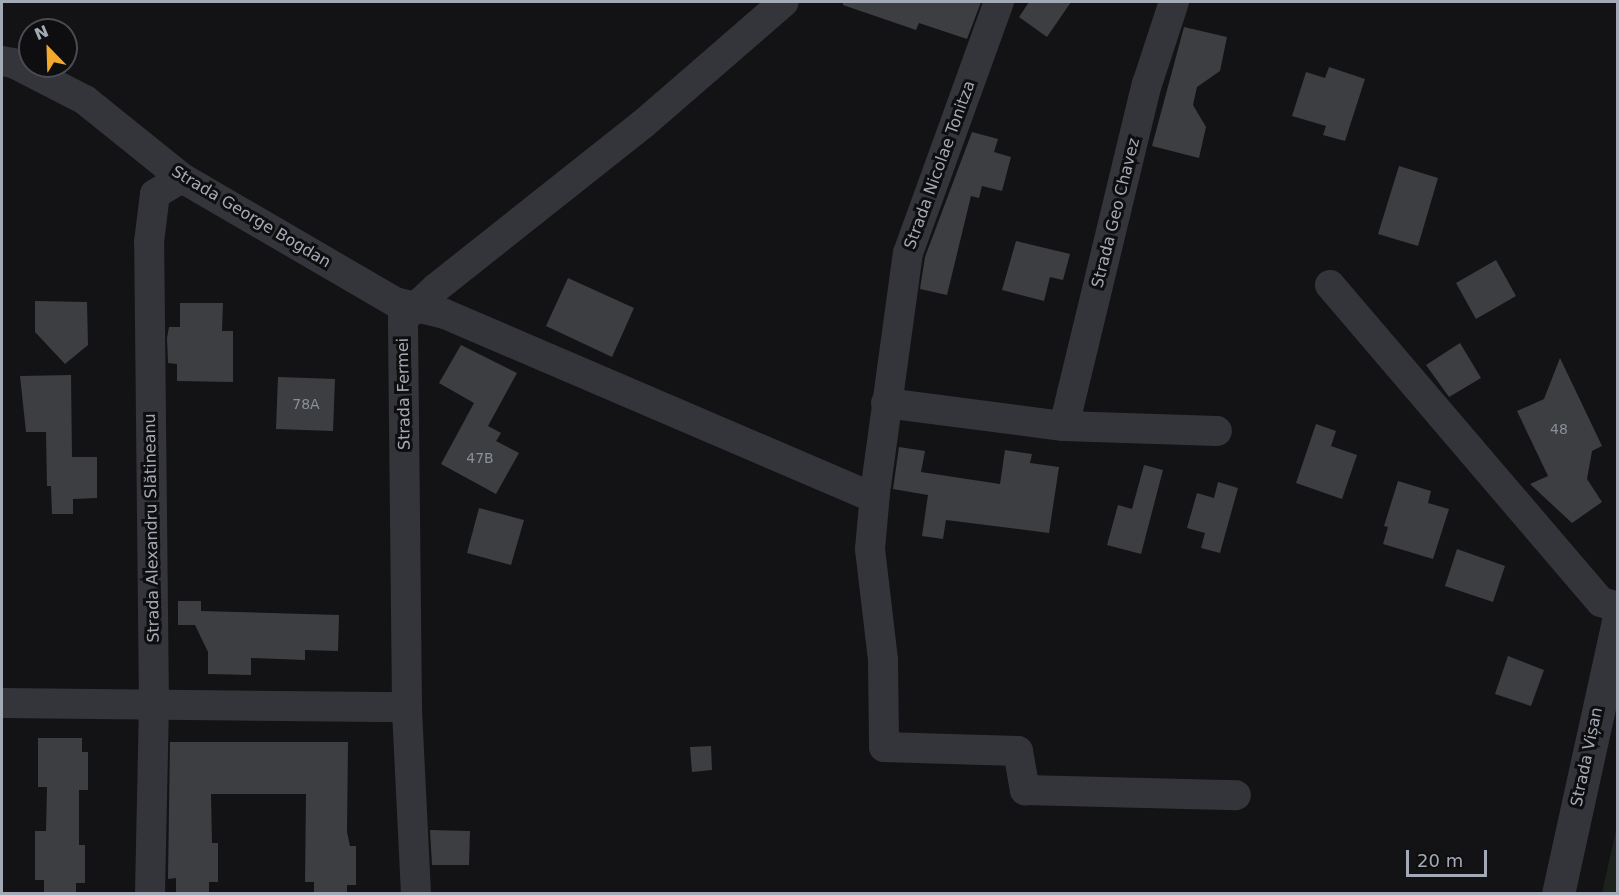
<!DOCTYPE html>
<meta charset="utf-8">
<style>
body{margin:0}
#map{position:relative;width:1619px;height:895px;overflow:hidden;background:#131315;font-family:"DejaVu Sans",sans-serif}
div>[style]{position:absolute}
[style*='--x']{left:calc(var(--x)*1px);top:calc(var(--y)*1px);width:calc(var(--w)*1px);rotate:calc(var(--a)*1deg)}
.green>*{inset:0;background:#1b231c}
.building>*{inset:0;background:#3d3e42}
.minor>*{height:30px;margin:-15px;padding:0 15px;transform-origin:15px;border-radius:15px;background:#34353a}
.tertiary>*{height:33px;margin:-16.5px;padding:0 16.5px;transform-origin:16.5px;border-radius:16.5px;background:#34353a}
span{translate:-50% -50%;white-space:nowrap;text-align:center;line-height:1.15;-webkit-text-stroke:6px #0e0e10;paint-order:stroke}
.number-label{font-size:14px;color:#8a8f98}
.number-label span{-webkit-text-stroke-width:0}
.street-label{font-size:16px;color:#a4aab5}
.frame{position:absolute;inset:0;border:3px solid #a4aab5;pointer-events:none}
.north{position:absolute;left:18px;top:18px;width:60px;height:60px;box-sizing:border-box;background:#0e0e10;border:2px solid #4a4c52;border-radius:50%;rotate:337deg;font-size:16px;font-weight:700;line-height:24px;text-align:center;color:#a4aab5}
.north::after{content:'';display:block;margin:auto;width:21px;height:27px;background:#f3a92c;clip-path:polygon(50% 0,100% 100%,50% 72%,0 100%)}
.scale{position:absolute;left:1406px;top:850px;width:81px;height:27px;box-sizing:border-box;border:3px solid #a4aab5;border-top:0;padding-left:8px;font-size:18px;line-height:21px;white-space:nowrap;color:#a4aab5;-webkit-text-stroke:4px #0e0e10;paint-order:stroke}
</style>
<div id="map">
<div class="green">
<i style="clip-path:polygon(1617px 826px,1617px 893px,1602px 893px)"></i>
</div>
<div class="building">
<i style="clip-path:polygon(843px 2px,981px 2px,967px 39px,919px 23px,916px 30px,843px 5px)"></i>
<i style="clip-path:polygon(1029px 2px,1071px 2px,1047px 37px,1019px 17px)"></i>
<i style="clip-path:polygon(1184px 27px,1227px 37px,1220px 71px,1197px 87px,1193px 105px,1206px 127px,1199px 158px,1152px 146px)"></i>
<i style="clip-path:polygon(1329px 67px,1365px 79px,1345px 141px,1323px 135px,1326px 126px,1292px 116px,1306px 72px,1325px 78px)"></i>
<i style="clip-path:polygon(972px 132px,998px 139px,994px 152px,1011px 157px,1002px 191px,982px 186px,979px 198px,971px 196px,947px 295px,920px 289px,925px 257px)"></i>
<i style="clip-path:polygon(1399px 166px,1438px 178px,1418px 246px,1378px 234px)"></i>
<i style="clip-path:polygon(1016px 241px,1070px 254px,1063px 280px,1050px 277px,1044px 301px,1002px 290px)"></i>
<i style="clip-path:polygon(1496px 260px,1516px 296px,1476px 319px,1456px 283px)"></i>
<i style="clip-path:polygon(568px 278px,634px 308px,612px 357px,546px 326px)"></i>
<i style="clip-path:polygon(35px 301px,87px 302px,88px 345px,65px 364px,35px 332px)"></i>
<i style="clip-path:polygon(180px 303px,223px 303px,222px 331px,233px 331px,233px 382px,177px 381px,177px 364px,168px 363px,167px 338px,169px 327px,180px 327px)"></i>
<i style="clip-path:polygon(1460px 343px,1481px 378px,1449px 397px,1426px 365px)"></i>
<i style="clip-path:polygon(461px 345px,517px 373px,488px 426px,501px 433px,496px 441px,519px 453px,496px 494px,441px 464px,474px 403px,439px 383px)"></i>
<i style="clip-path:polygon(1560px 358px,1602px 446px,1592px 451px,1587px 479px,1602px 502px,1572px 523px,1530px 484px,1548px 476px,1517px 411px,1544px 399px)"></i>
<i style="clip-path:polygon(71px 375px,72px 457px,97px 457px,97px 498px,73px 499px,73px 514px,52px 514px,51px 486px,47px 486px,46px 432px,26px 432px,20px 376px)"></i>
<i style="clip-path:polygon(278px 377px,335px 379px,333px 431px,276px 429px)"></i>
<i style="clip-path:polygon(1316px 424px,1336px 431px,1331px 446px,1357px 455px,1342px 499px,1296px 483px)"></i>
<i style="clip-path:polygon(899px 447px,925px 451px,921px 472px,1000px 484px,1005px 450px,1032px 454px,1030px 463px,1059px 467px,1049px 533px,946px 520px,943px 539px,922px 536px,928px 495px,893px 489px)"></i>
<i style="clip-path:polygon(1144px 465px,1163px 470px,1141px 554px,1107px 545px,1118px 505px,1132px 509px)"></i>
<i style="clip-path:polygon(1398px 481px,1431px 491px,1428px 503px,1449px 509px,1433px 559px,1383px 544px,1388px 527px,1384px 526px)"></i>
<i style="clip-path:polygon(1218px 482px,1238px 488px,1220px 553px,1201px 548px,1205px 533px,1187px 528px,1197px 493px,1214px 498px)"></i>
<i style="clip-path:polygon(479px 508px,524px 520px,511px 565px,467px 553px)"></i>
<i style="clip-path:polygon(1457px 549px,1505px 566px,1493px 602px,1445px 586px)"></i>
<i style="clip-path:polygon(178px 601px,201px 601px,201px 611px,339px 615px,338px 651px,305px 650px,305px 660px,251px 658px,251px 675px,208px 674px,208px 652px,195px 625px,178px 625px)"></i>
<i style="clip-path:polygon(1508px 656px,1544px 670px,1531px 706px,1495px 694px)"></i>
<i style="clip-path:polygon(38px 738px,82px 738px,82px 752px,88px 752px,88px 790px,79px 790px,79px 845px,85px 845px,85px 883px,76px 883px,76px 894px,44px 894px,44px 880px,35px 880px,35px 831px,46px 831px,47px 787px,38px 787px)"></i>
<i style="clip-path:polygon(170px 742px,348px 742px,347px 832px,350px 846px,356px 846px,356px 885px,347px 885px,347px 894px,314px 894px,314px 882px,305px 882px,306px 794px,211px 794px,212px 843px,218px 843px,218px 882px,209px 882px,209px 894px,176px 894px,176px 878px,168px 879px)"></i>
<i style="clip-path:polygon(711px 746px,712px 770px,692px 772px,690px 747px)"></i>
<i style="clip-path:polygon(430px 830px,470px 831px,469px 865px,432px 865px)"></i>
</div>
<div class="minor">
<i style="--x:2;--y:61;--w:11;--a:10"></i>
<i style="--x:13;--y:63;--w:81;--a:27.2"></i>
<i style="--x:85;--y:100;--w:124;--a:38.8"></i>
<i style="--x:182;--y:178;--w:246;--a:30.2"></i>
<i style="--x:395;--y:302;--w:51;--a:13.5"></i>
<i style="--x:445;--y:314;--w:455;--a:23.2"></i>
<i style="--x:863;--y:493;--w:12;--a:0"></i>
<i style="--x:875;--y:493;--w:242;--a:-82.2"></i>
<i style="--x:908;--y:253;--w:267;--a:-70.1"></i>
<i style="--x:1330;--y:285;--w:417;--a:49.5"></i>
<i style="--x:1601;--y:602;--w:18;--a:16"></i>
<i style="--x:886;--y:403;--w:179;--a:7.4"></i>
<i style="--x:1064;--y:426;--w:153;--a:1.9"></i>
<i style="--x:1064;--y:426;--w:352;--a:-76.4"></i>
<i style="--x:1147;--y:84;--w:86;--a:-71.8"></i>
<i style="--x:875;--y:493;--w:56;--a:95.1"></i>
<i style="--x:870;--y:549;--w:112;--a:83.3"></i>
<i style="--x:883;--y:660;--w:87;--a:89.3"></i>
<i style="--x:884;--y:747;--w:134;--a:1.7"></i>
<i style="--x:1018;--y:751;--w:40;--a:80"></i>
<i style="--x:1025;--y:790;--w:211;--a:1.4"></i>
<i style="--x:2;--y:703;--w:405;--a:0.6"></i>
<i style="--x:150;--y:894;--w:188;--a:-88.8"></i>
<i style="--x:154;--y:706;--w:464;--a:-90.6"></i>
<i style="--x:149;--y:242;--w:48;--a:-82.9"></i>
<i style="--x:155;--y:194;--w:31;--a:-31"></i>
<i style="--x:416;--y:894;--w:187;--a:-92.8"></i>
<i style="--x:407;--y:707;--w:388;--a:-90.6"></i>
<i style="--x:403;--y:319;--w:45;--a:-43.2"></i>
<i style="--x:436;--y:288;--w:264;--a:-38.4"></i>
<i style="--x:643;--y:124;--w:186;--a:-40.9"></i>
</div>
<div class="tertiary">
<i style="--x:1558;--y:894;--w:280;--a:-77.6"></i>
</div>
<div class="number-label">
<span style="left:306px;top:404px">78A</span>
<span style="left:1559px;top:429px">48</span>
<span style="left:480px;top:458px">47B</span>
</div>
<div class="street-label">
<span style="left:940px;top:165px;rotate:-70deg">Strada Nicolae Tonitza</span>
<span style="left:1116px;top:213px;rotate:-76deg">Strada Geo Chavez</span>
<span style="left:251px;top:217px;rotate:31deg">Strada George Bogdan</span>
<span style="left:404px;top:394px;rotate:-91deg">Strada Fermei</span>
<span style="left:152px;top:528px;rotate:-91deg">Strada Alexandru Slătineanu</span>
<span style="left:1587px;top:757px;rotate:-78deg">Strada Vișan</span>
</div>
<div class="frame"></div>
<div class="north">N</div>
<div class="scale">20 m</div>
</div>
